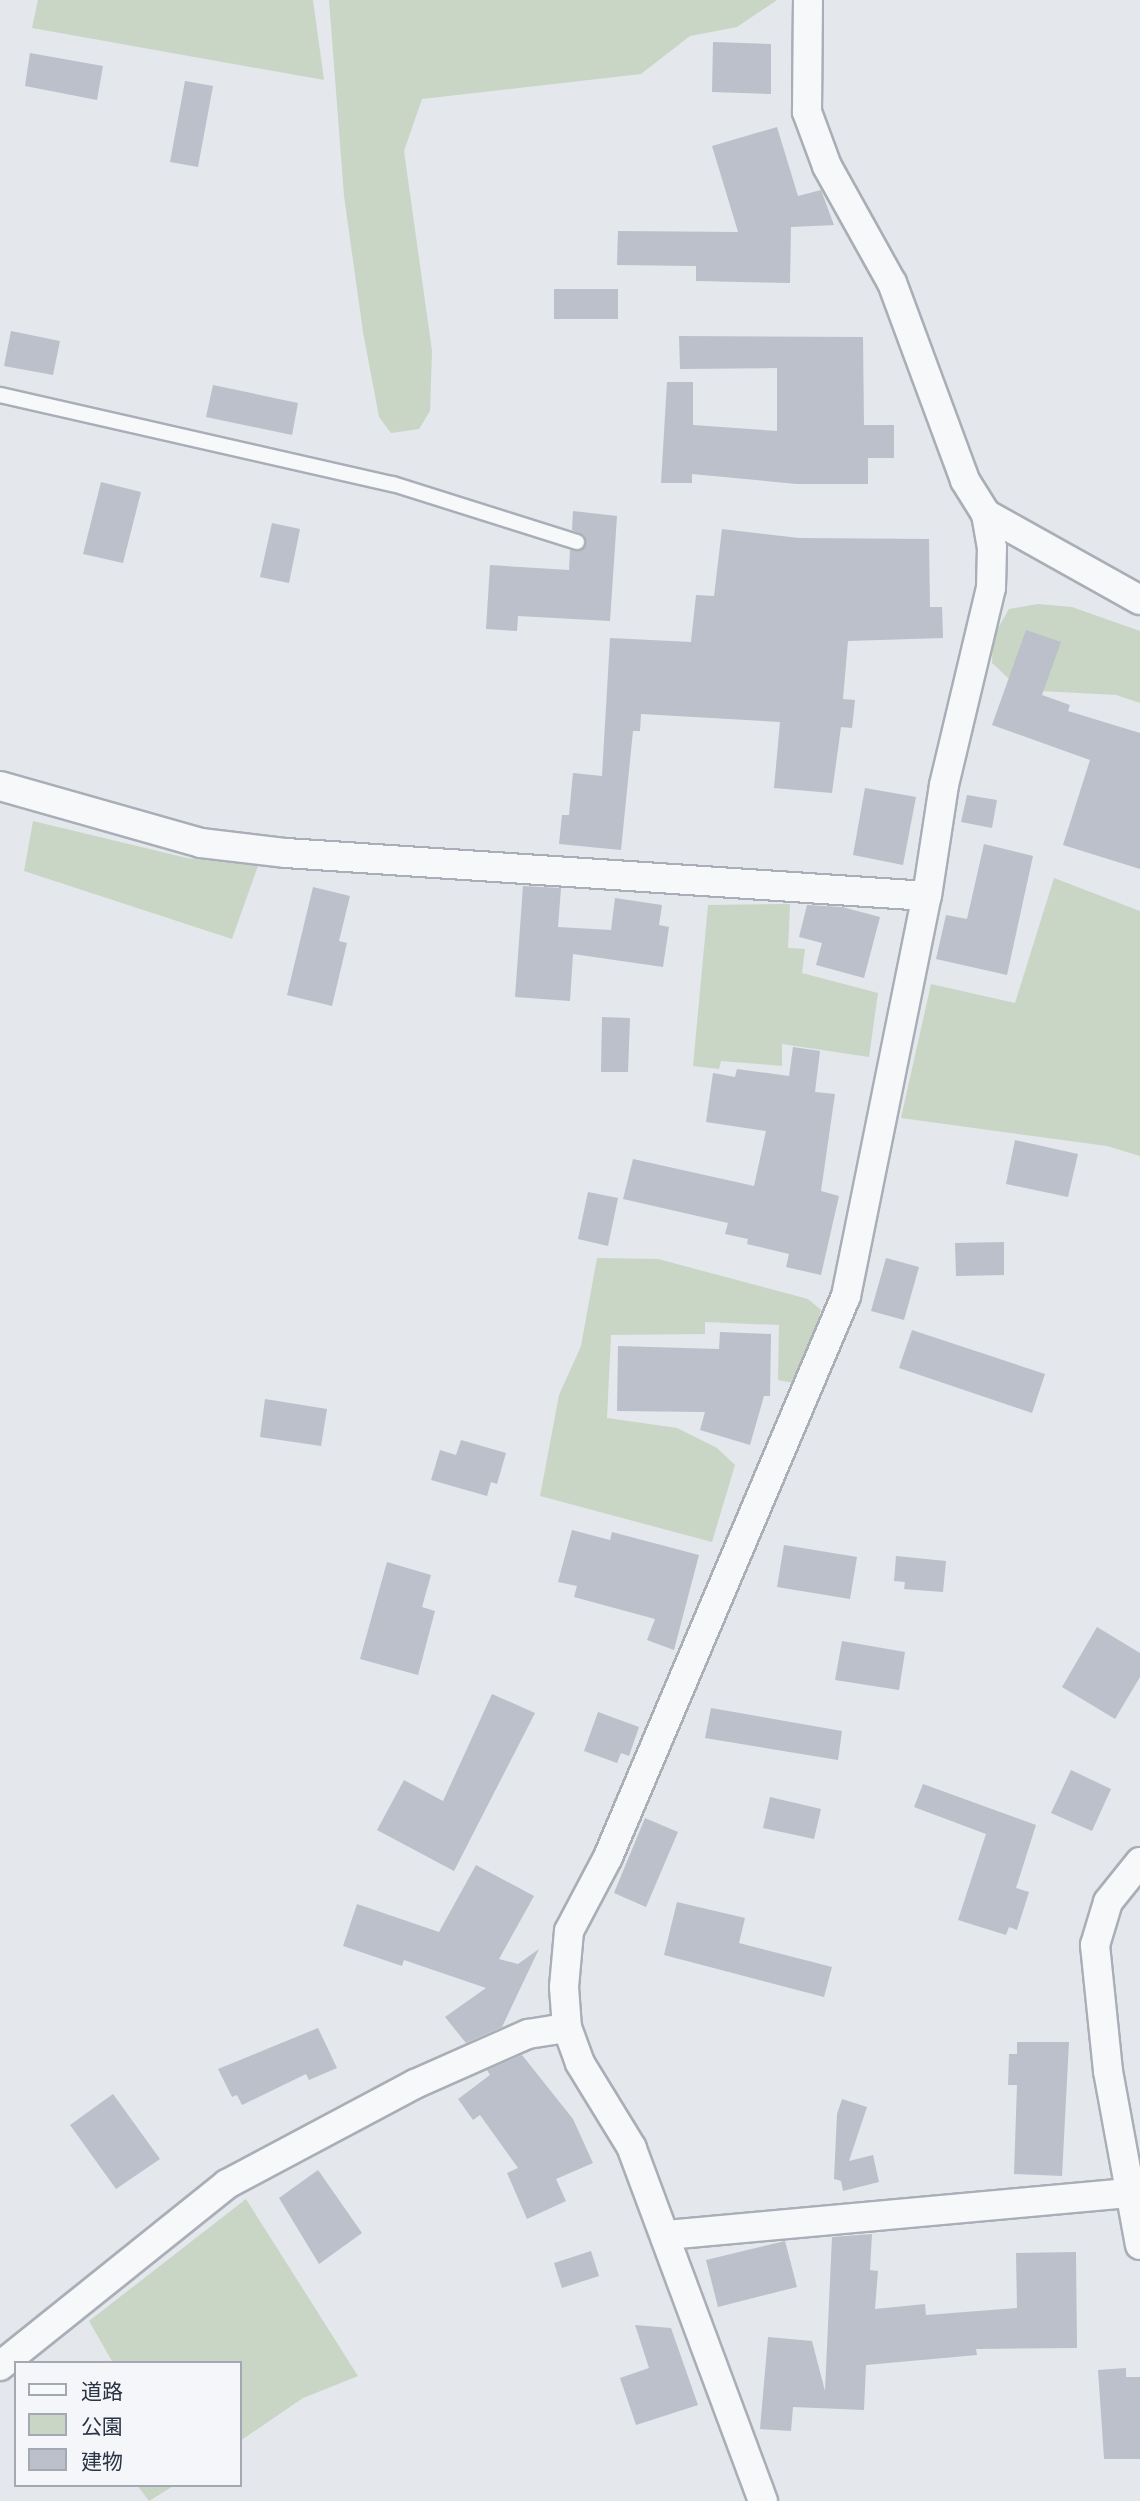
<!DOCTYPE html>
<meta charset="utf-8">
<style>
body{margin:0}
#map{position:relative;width:1140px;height:2501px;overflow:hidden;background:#e4e7ec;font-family:"Noto Sans","Noto Sans JP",sans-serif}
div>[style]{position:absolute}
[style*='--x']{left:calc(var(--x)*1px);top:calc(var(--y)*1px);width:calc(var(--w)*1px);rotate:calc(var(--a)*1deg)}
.green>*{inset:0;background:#c9d6c5}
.building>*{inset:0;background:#bbc0ca}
.roads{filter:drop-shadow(2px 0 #a9aeb7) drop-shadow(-2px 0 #a9aeb7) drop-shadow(0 2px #a9aeb7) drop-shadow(0 -2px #a9aeb7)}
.service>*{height:14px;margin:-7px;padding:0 7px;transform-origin:7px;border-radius:7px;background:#f7f8fa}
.minor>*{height:28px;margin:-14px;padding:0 14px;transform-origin:14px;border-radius:14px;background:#f7f8fa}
span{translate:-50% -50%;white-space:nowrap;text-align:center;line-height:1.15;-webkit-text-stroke:5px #f4f6f9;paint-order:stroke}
.legend{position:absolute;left:14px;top:2361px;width:228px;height:126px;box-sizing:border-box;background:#f4f6f9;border:2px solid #a4a8b1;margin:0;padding:9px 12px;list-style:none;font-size:21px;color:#2b3445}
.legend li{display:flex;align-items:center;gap:14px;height:35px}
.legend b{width:35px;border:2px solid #a4a8b1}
</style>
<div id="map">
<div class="green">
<i style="clip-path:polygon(38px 0,313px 0,324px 80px,32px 28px)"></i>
<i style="clip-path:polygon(329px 0,777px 0,737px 27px,690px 36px,641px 74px,422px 99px,404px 151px,432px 351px,430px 411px,419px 429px,391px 433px,379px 417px,363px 332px,344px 196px)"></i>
<i style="clip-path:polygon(1038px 604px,1072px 607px,1140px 631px,1140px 703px,1116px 695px,1021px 690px,992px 663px,993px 637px,1009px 609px)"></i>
<i style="clip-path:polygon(33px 821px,187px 858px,258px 866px,232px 939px,24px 871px)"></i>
<i style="clip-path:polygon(1054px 878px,1140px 911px,1140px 1156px,1107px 1146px,901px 1118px,931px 984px,1015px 1003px)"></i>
<i style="clip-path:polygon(790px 904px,788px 948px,805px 949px,802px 973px,878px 993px,869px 1057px,782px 1044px,782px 1066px,721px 1061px,719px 1069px,693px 1066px,708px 905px)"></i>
<i style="clip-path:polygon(597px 1258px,658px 1259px,808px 1299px,821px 1310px,799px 1384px,778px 1380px,779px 1325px,705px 1322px,705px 1334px,611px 1335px,607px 1418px,677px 1428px,717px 1448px,735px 1465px,712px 1542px,540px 1496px,559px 1395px,581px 1346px)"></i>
<i style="clip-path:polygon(246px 2199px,358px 2376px,303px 2398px,240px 2441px,240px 2363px,113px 2363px,89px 2321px)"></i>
<i style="clip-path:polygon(137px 2485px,175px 2485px,149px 2501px)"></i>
</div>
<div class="building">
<i style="clip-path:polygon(713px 42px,771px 44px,771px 94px,712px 92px)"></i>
<i style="clip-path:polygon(30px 53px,103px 66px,97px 100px,25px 86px)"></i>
<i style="clip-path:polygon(185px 81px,213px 86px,198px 167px,170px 162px)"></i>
<i style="clip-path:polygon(777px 127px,798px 196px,821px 190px,834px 225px,791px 227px,790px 283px,696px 281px,696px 266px,617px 265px,618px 231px,738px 232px,712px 146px)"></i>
<i style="clip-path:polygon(554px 289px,618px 289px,618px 319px,554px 319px)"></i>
<i style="clip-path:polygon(11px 331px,60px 341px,53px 375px,4px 366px)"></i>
<i style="clip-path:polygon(679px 336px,863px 337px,864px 425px,894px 425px,894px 458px,868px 458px,868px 484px,797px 484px,692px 474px,692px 483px,661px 483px,667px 382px,693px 382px,693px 425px,777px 431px,777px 368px,680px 369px)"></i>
<i style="clip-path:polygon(213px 385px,298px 403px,292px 435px,206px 417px)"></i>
<i style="clip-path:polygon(101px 482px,141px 492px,123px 563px,83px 554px)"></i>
<i style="clip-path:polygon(573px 511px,617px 516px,610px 621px,518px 616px,517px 631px,486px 629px,490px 565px,569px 570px,570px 550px,580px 551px,586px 544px,584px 535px,572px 530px)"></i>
<i style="clip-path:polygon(272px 523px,300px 529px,289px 583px,260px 577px)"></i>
<i style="clip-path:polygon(722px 529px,799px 538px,929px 539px,930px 607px,942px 607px,943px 638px,848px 641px,843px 699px,855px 700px,852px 728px,841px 727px,832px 793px,774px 788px,780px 722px,641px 714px,640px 731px,633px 731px,621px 850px,559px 844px,562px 815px,569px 815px,573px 773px,602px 776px,610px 638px,691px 642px,696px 595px,714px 596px)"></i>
<i style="clip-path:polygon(1026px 630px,1061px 642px,1042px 695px,1070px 705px,1068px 711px,1140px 733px,1140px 869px,1063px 845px,1090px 760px,992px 725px)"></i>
<i style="clip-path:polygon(865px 788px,916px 797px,903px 865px,853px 855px)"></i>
<i style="clip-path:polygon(967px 795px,997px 800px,992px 828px,961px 822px)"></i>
<i style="clip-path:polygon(984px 844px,1033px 856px,1007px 975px,936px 959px,946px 915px,967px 919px)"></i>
<i style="clip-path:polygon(523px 886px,561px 888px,558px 927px,611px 930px,615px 898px,662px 905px,659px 925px,669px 927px,663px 967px,573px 954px,570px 1001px,515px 997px)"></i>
<i style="clip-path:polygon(313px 887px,350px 896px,339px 941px,347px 943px,332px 1006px,287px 995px)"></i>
<i style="clip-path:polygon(807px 905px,842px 907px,880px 917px,864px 978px,816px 965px,822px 943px,799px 937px)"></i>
<i style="clip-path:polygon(602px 1017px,630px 1018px,628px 1072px,601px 1072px)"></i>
<i style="clip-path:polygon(793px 1047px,820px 1051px,815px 1092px,835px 1094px,821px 1191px,839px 1196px,821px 1275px,786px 1267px,789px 1254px,747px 1244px,748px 1239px,725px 1234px,728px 1223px,623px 1199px,633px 1159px,754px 1186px,766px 1131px,706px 1122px,713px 1073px,735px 1077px,737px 1069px,789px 1076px)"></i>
<i style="clip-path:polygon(1015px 1140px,1078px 1154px,1068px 1197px,1006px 1184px)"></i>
<i style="clip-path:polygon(588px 1192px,618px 1198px,608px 1246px,578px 1239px)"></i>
<i style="clip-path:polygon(1004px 1242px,1004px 1275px,956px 1276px,955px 1243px)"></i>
<i style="clip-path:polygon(886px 1258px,919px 1267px,904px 1320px,871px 1311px)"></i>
<i style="clip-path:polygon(912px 1330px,1045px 1374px,1032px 1413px,899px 1368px)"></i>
<i style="clip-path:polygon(720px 1332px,771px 1334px,770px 1396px,764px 1396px,750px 1445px,700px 1430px,705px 1412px,617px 1411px,618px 1346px,719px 1349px)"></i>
<i style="clip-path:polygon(265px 1399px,327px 1409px,321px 1446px,260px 1437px)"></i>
<i style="clip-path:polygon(461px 1440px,506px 1453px,497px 1484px,491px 1482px,487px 1496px,431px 1480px,440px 1450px,456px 1455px)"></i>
<i style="clip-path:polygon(572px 1530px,610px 1540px,612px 1532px,699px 1555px,674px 1650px,647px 1640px,655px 1619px,574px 1597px,577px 1586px,558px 1582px)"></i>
<i style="clip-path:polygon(784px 1545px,857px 1557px,850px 1599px,777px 1587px)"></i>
<i style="clip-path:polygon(896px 1556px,946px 1561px,943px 1592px,904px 1589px,905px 1582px,894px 1581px)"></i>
<i style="clip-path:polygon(387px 1562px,431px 1575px,422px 1607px,435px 1611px,418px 1675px,360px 1659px)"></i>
<i style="clip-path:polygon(1097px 1627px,1140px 1653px,1140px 1677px,1115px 1719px,1062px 1687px)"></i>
<i style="clip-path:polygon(842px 1641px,905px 1652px,899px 1690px,835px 1680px)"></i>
<i style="clip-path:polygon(492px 1694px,535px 1713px,454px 1871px,377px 1830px,404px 1780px,443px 1801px)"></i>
<i style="clip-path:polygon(711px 1708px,842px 1731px,838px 1760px,705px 1738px)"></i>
<i style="clip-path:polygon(598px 1712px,639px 1727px,629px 1756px,621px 1753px,617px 1763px,584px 1751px)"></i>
<i style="clip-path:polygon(1071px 1770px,1111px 1789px,1092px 1831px,1051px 1813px)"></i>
<i style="clip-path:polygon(923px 1784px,1036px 1825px,1016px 1888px,1029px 1892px,1017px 1930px,1009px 1927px,1006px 1935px,958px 1920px,986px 1834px,914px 1807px)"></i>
<i style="clip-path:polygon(770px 1797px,821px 1809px,814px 1839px,763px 1828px)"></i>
<i style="clip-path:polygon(645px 1818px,678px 1832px,646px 1907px,614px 1893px)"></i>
<i style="clip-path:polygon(476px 1865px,534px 1896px,499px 1959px,518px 1964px,539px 1949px,502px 2027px,466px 2043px,445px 2017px,486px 1988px,404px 1960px,402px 1966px,343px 1946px,357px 1904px,439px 1932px)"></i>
<i style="clip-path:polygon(677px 1902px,745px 1918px,739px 1943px,832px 1967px,824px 1997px,664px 1955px)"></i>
<i style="clip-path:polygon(318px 2028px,337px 2068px,309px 2080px,306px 2074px,242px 2105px,237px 2095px,232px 2097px,218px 2069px)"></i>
<i style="clip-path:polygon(1017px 2042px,1069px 2042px,1062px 2176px,1014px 2174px,1017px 2085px,1008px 2085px,1009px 2054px,1017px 2054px)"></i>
<i style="clip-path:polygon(522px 2055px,573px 2119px,593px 2163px,556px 2179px,566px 2201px,527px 2219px,507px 2173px,518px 2168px,480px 2115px,473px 2120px,458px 2099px,490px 2075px,487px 2070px)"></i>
<i style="clip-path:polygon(113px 2094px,160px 2159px,116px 2189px,70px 2125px)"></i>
<i style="clip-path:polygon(842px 2099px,867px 2107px,849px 2161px,873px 2155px,879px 2182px,843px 2191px,841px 2181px,834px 2179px,837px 2114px)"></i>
<i style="clip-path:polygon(318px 2170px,362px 2233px,319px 2264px,279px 2198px)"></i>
<i style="clip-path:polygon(872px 2234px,870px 2270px,878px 2271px,875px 2309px,925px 2304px,926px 2315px,1017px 2308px,1016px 2253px,1076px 2252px,1077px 2348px,976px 2349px,977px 2355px,866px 2365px,864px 2410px,793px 2407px,791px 2431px,760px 2429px,768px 2337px,812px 2341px,825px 2391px,832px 2237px)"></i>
<i style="clip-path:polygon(785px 2241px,797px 2287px,718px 2307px,706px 2260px)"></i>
<i style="clip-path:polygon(591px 2251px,599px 2276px,562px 2288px,554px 2263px)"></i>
<i style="clip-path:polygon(635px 2325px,671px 2328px,698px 2405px,636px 2425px,620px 2378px,649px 2368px)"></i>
<i style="clip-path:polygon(1126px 2368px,1126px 2377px,1140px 2377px,1140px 2459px,1104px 2459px,1098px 2370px)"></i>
</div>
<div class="roads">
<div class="service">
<i style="--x:0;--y:395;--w:403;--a:12.8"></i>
<i style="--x:393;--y:484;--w:193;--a:17.5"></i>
</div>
<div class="minor">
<i style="--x:986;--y:514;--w:176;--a:29.2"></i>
<i style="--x:0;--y:786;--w:209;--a:15.8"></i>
<i style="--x:201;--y:843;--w:86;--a:6.7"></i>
<i style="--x:286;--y:853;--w:642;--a:3.84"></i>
<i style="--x:1140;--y:1862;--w:51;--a:128.7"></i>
<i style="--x:1108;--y:1902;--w:45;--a:106.8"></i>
<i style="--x:1095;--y:1945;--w:127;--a:84.1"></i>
<i style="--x:1108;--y:2071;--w:177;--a:79.6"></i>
<i style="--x:667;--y:2235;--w:463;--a:-5.2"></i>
<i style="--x:0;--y:2366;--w:291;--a:-38.7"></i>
<i style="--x:227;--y:2184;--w:213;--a:-28"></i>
<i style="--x:415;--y:2084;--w:124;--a:-23.9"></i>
<i style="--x:528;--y:2034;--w:39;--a:-9"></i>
<i style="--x:763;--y:2501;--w:377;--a:-110.4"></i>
<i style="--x:632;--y:2148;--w:100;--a:-121.5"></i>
<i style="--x:580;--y:2063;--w:37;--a:-110"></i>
<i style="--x:567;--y:2028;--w:41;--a:-94.2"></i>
<i style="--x:564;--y:1987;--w:56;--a:-84.9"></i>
<i style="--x:569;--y:1931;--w:84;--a:-62.2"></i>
<i style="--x:608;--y:1857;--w:609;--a:-67.01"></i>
<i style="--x:846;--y:1296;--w:408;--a:-78.6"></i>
<i style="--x:927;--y:896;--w:112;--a:-81.3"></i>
<i style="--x:944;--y:785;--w:203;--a:-76.6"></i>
<i style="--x:991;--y:588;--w:40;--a:-88.6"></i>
<i style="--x:992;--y:548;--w:35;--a:-100"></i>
<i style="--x:986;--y:514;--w:40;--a:-122"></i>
<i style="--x:965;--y:480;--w:210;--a:-110.3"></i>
<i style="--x:892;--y:283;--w:134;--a:-119.1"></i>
<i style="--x:827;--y:166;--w:58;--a:-110.3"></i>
<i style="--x:807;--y:112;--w:112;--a:-89.5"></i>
</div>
</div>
<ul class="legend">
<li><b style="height:9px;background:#f7f8fa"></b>道路</li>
<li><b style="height:19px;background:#c9d6c5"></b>公園</li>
<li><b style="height:19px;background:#bbc0ca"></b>建物</li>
</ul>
</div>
